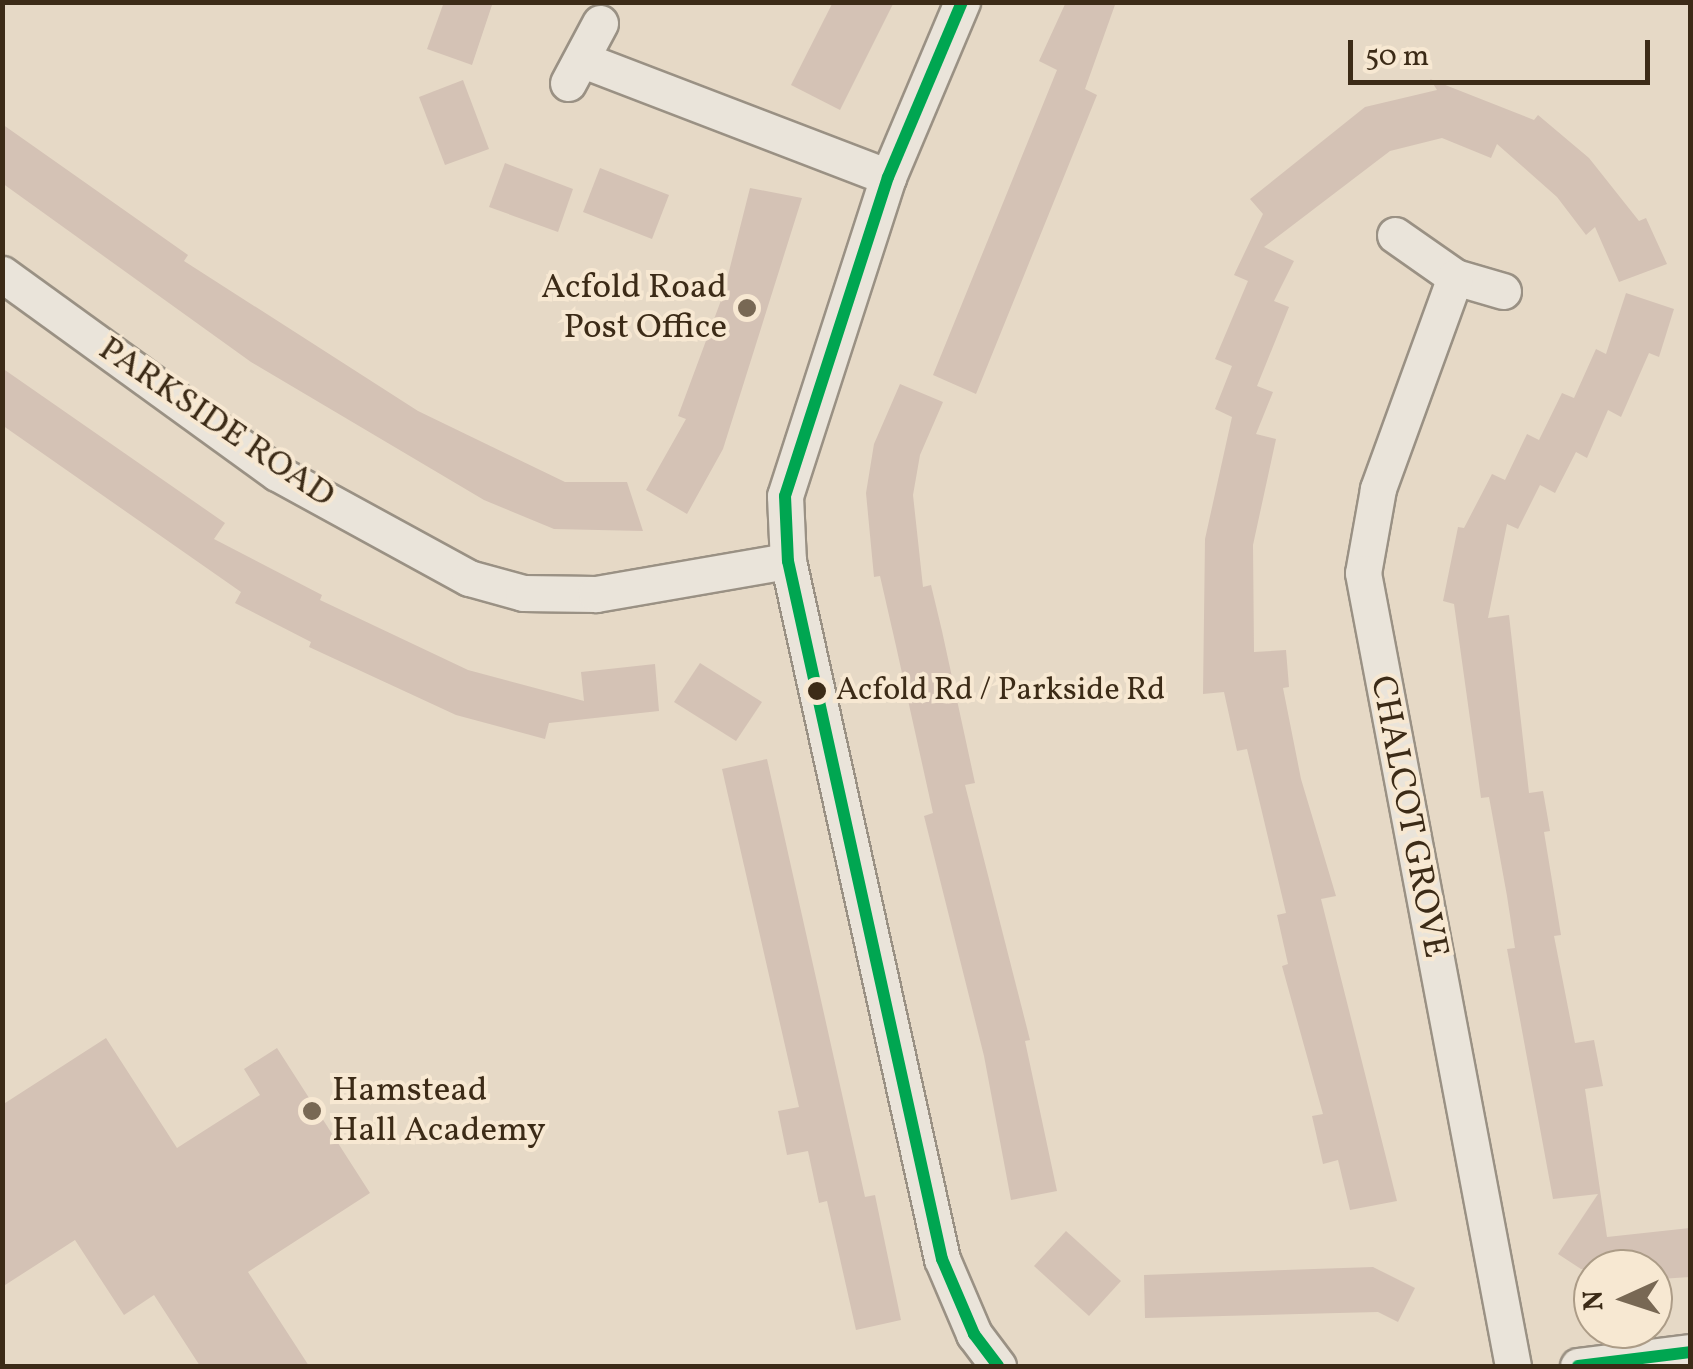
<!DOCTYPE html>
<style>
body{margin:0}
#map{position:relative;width:1693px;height:1369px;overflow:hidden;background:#e6d9c6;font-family:Vollkorn,serif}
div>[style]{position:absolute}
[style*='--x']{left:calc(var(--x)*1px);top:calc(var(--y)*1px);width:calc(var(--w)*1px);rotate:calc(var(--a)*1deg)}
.building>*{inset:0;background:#d4c2b5}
.roads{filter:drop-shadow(2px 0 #9a9184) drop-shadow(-2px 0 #9a9184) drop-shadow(0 2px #9a9184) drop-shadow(0 -2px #9a9184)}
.minor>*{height:35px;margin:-17.5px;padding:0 17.5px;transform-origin:17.5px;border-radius:17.5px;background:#eae4da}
.bus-1>*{height:12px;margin:-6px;padding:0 6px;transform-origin:6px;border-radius:6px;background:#00a651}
.dots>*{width:28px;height:28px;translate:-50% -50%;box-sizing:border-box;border:5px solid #f7e8d2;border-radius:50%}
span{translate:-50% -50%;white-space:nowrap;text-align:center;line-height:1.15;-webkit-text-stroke:8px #f7e8d2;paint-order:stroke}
.bus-label{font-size:32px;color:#3c2b17}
.left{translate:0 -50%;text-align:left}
.poi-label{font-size:35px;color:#3c2b17}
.right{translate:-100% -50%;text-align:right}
.street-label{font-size:35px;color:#3c2b17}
.frame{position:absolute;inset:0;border:5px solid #3c2b17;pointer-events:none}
.north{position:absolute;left:1573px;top:1249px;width:100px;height:100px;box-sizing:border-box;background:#f7e8d2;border:2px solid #ac9c87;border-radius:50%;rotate:267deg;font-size:28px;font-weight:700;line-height:40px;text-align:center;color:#3c2b17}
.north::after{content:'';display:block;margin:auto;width:35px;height:45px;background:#786854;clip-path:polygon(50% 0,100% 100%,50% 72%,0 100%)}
.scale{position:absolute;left:1348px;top:40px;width:302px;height:45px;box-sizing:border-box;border:5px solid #3c2b17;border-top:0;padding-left:12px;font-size:30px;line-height:35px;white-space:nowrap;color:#3c2b17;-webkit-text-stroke:8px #f7e8d2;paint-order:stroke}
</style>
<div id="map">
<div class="building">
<i style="clip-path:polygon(444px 2px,493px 2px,472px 65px,427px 49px)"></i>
<i style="clip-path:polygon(833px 2px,894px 2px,840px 110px,791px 85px)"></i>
<i style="clip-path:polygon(1066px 2px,1116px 2px,1085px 89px,1097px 95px,976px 394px,933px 375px,1057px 70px,1039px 61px)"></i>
<i style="clip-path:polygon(1430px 79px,1534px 120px,1538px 115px,1589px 158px,1639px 221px,1646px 218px,1667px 264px,1619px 282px,1595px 227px,1586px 235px,1557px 197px,1497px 144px,1491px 158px,1442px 138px,1390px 151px,1264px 247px,1294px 261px,1274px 301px,1289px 307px,1257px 386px,1273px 392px,1256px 434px,1276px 439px,1253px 545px,1254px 652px,1286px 650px,1289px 687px,1283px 688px,1301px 779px,1336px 896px,1321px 899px,1397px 1201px,1350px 1210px,1338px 1160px,1323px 1164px,1312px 1116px,1323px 1114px,1282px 966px,1288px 964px,1277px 915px,1286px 913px,1247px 749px,1237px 751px,1224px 692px,1203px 694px,1205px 539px,1232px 417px,1215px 409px,1232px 366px,1215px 359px,1248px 281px,1234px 275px,1263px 214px,1250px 199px,1365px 107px,1437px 90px)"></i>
<i style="clip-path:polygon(463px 80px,489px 149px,445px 165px,419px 97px)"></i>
<i style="clip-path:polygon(2px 124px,188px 255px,184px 261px,418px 411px,565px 482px,627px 482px,643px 531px,554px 529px,484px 500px,251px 362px,2px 183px)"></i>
<i style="clip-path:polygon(505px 163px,573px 189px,558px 232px,489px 207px)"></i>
<i style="clip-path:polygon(600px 168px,669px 195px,652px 239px,583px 212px)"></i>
<i style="clip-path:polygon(750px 188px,802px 198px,723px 449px,687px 514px,646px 490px,686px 419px,678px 416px,723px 295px)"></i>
<i style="clip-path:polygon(1626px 293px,1674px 309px,1659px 357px,1649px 353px,1621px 417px,1608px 410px,1587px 458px,1576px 452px,1555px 493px,1540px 485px,1518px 529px,1507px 524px,1488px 618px,1509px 615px,1529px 793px,1543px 791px,1550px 831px,1544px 832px,1561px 935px,1554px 936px,1575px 1043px,1594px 1040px,1603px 1086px,1585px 1089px,1607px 1237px,1690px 1228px,1690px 1277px,1660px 1279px,1659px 1269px,1581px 1269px,1558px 1254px,1598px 1194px,1553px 1199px,1507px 949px,1515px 948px,1507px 896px,1489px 797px,1481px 798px,1454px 604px,1443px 601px,1458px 527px,1464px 528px,1492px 474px,1505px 480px,1527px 434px,1539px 440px,1562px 393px,1574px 398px,1596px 349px,1606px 354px)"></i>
<i style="clip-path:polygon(2px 368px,225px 523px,214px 539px,322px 595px,320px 600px,468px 670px,584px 701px,581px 672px,655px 664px,659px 711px,549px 723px,545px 739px,456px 715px,309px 647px,311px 642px,235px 603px,241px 592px,2px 425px)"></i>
<i style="clip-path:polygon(900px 384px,943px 402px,920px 455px,913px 495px,923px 587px,931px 585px,942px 631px,975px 783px,965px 785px,1030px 1040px,1025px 1041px,1057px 1191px,1011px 1200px,984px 1056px,924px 816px,933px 813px,896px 646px,880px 576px,874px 577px,866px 493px,874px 444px)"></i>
<i style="clip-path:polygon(700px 663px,762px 702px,736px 741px,674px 702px)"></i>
<i style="clip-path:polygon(767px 759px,865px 1197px,875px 1195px,901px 1320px,856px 1330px,827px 1201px,819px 1203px,808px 1151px,787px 1155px,778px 1111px,799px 1107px,722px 769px)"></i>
<i style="clip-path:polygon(106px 1038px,177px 1148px,260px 1095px,244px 1069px,277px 1048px,370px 1193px,248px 1272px,309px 1366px,200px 1366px,154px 1295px,124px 1315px,75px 1240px,2px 1287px,2px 1105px)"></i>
<i style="clip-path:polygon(1066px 1231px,1121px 1281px,1089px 1316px,1034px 1266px)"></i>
<i style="clip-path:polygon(1373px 1267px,1415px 1288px,1398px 1322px,1378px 1312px,1145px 1318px,1144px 1275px)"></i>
</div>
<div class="roads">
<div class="minor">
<i style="--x:962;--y:2;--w:190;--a:112.9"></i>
<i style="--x:888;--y:177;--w:335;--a:107.9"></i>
<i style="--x:785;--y:496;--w:65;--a:87.4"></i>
<i style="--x:788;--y:561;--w:715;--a:77.56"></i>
<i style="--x:942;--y:1259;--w:82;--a:66.9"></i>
<i style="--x:974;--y:1334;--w:40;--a:53"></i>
<i style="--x:583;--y:60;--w:327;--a:21"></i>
<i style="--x:568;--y:83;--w:68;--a:-61.9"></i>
<i style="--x:1395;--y:235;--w:73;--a:35"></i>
<i style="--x:1455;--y:277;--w:50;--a:16.3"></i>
<i style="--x:2;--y:274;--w:339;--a:35.9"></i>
<i style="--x:277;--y:473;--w:219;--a:28.7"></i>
<i style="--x:469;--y:578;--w:56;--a:15.5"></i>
<i style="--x:523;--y:593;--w:73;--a:0.8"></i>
<i style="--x:596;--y:594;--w:195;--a:-9.8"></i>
<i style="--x:1455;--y:277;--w:226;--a:110"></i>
<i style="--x:1378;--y:489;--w:85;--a:100.1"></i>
<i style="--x:1363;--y:573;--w:807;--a:79.29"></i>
<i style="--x:1578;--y:1366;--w:113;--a:-7.1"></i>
</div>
</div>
<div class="bus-1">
<i style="--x:962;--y:2;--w:190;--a:112.9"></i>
<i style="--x:888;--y:177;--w:335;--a:107.9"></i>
<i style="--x:785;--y:496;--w:65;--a:87.4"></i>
<i style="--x:788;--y:561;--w:715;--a:77.56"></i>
<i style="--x:942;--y:1259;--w:82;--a:66.9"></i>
<i style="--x:974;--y:1334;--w:40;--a:53"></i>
<i style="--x:1578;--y:1366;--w:113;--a:-7.1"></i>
</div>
<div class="dots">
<i style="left:747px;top:308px;background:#786854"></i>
<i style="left:817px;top:691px;background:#3c2b17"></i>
<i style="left:312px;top:1111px;background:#786854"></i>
</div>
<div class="bus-label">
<span class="left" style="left:836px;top:691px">Acfold Rd / Parkside Rd</span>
</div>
<div class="poi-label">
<span class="right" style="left:727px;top:308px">Acfold Road<br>Post Office</span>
<span class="left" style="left:332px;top:1111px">Hamstead<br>Hall Academy</span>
</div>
<div class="street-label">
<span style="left:216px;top:423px;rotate:34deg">PARKSIDE ROAD</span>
<span style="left:1408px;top:817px;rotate:79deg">CHALCOT GROVE</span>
</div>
<div class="frame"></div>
<div class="north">N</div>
<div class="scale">50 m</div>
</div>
